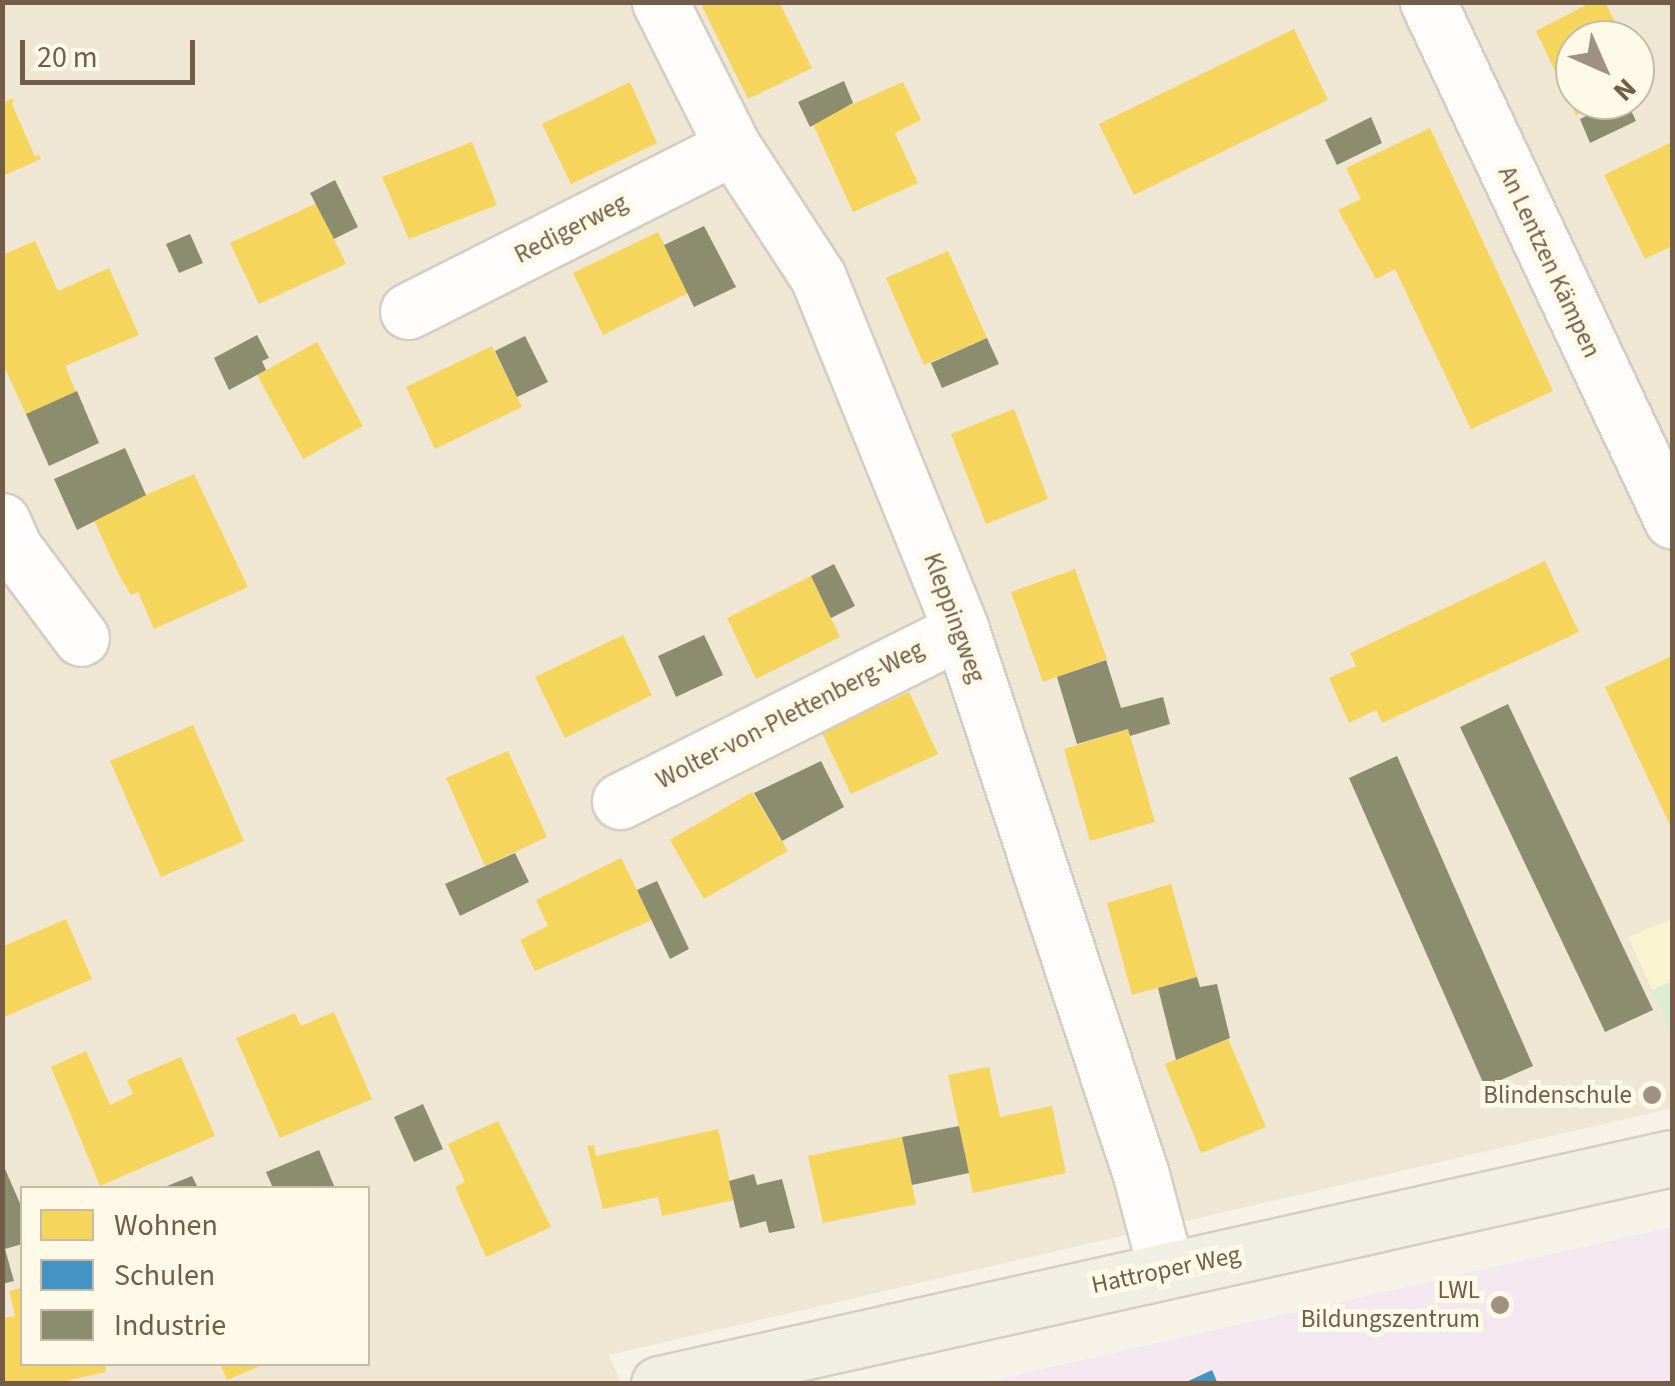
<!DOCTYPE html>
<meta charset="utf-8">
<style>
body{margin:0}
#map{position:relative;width:1675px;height:1386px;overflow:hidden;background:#f6f2e7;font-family:"Source Sans 3",sans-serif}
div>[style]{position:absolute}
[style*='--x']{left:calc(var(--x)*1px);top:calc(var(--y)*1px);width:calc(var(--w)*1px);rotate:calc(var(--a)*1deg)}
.residential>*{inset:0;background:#efe6d4}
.education>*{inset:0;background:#f4e7f0}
.green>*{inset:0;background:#deedd2}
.sand>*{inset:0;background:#f9f4cf}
.homes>*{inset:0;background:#f6d55c}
.schools>*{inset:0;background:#4393c3}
.industry>*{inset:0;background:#8c8c6e}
.roads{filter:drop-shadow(2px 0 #d5cdc2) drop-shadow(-2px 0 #d5cdc2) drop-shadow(0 2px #d5cdc2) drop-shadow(0 -2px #d5cdc2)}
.minor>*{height:55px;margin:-27.5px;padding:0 27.5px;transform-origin:27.5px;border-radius:27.5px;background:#fefdfb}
.major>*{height:55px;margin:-27.5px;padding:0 27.5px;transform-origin:27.5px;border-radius:27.5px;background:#f1eee4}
.dots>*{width:28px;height:28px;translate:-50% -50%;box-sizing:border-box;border:5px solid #fff9e7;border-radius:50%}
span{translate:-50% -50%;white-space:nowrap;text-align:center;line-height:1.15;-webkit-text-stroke:10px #fff9e7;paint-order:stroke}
.street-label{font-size:25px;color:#735d48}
.poi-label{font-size:25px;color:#735d48}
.right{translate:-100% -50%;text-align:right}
.frame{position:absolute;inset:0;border:5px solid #735d48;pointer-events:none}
.legend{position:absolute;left:20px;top:1186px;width:350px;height:180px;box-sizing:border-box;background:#fff9e7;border:2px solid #c7bba7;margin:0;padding:12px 18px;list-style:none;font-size:30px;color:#735d48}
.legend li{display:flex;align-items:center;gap:20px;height:50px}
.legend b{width:50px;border:2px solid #c7bba7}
.north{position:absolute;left:1555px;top:20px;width:100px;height:100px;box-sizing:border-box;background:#fff9e7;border:2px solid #c7bba7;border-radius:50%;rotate:135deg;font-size:28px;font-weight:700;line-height:40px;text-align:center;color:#735d48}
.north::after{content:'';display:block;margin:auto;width:35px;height:45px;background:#a19180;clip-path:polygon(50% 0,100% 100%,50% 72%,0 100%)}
.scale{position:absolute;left:20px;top:40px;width:175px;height:45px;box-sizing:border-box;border:5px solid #735d48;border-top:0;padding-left:12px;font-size:30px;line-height:35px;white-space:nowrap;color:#735d48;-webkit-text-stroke:8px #fff9e7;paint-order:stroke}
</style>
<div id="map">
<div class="residential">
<i style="clip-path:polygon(evenodd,3px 3px,1672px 3px,1672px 1108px,609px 1355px,621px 1383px,3px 1384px,3px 3px,1575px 40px,1635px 40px,1635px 100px,1575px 100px,1575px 40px,3px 3px,22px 1188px,368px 1188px,368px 1364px,22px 1364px,22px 1188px)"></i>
</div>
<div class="education">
<i style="clip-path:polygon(1672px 1227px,1672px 1383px,981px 1383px)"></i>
</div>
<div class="green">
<i style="clip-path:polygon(1672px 919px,1672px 1036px,1628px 937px)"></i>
</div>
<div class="sand">
<i style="clip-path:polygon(1672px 919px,1672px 981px,1652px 990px,1628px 937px)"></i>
</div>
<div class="homes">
<i style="clip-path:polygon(700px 2px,779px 2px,812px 68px,748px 99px)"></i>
<i style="clip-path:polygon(1592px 2px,1605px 2px,1624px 40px,1575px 40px,1575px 100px,1606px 100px,1576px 115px,1536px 31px)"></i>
<i style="clip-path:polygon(1294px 29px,1328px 100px,1134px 195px,1099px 124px)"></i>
<i style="clip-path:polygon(1635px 63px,1644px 82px,1635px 86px)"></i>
<i style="clip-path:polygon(630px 82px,657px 143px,571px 184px,542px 124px)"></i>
<i style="clip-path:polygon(903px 82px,921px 120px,895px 133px,918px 183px,853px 212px,812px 122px)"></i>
<i style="clip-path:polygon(14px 98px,12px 104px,35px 157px,38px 154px,41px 159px,2px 176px,2px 103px)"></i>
<i style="clip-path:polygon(1430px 128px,1553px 391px,1471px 429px,1395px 269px,1376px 279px,1338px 210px,1361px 199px,1346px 168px)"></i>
<i style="clip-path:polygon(472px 142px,497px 205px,409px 239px,382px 177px)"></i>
<i style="clip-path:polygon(1672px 142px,1672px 246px,1645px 259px,1604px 175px)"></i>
<i style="clip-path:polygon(317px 203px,346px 264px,259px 304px,230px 243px)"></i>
<i style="clip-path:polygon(658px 232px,688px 293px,603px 335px,573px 273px)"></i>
<i style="clip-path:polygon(35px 241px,58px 291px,109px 268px,139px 335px,65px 366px,76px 392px,26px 414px,2px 362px,2px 255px)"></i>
<i style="clip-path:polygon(948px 251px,987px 338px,924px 365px,886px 278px)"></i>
<i style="clip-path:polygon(317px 342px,363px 426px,303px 459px,257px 375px)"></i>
<i style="clip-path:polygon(492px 346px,522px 407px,435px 449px,406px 387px)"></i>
<i style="clip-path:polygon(1014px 409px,1048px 499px,986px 524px,951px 434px)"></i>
<i style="clip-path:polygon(194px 474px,248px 587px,154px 629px,138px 592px,131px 595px,119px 575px,93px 518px)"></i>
<i style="clip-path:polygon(1545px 561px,1579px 632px,1382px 723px,1376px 710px,1349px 723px,1329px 678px,1356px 666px,1350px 653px)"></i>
<i style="clip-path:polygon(1075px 569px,1107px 659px,1043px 682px,1011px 592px)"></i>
<i style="clip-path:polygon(811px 576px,840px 637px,756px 679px,727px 618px)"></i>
<i style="clip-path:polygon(623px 635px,652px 695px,565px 738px,535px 677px)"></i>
<i style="clip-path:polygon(1672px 656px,1672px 829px,1605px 687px)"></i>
<i style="clip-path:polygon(909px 692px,938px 754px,851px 794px,822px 733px)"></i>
<i style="clip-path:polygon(193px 725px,244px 841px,161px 877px,110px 761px)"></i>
<i style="clip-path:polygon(1128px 729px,1155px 822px,1090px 841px,1064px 749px)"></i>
<i style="clip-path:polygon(508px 751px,547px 837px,485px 866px,446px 778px)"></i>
<i style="clip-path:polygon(752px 792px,788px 851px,704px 899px,670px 840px)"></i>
<i style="clip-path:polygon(621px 858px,652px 920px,535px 971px,520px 940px,548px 926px,536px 900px)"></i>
<i style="clip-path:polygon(1171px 884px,1197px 977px,1132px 995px,1107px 903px)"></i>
<i style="clip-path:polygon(66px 919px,92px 979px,2px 1018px,2px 947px)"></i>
<i style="clip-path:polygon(334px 1012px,372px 1099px,280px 1138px,236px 1038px,295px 1013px,301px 1026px)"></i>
<i style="clip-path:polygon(1228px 1039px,1266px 1127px,1201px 1153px,1165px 1064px)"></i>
<i style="clip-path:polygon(86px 1051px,110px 1105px,133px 1094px,127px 1080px,181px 1057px,215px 1136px,100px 1186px,51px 1067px)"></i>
<i style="clip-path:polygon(989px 1067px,1000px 1117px,1052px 1106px,1066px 1173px,973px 1193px,948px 1075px)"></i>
<i style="clip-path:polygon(498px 1121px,551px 1227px,486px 1257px,455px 1187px,465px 1182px,448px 1144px)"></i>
<i style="clip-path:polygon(718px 1129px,734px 1200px,662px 1216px,658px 1197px,603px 1209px,587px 1146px,594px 1145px,596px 1156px)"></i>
<i style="clip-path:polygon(902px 1137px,916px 1204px,823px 1223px,808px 1156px)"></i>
<i style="clip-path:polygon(22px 1288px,22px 1364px,105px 1364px,106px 1372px,53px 1384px,2px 1384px,2px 1318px,15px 1316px,9px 1291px)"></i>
<i style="clip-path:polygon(220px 1364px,265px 1364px,227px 1380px)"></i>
</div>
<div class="schools">
<i style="clip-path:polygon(1212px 1370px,1218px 1384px,1182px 1384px)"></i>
</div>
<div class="industry">
<i style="clip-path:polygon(844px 81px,853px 103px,810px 127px,798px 102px)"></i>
<i style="clip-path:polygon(1619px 100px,1626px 100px,1636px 121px,1590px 143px,1580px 119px)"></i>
<i style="clip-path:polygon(1371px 117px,1382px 143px,1337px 165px,1325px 140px)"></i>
<i style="clip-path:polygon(335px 180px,358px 227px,334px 239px,310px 193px)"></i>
<i style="clip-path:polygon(704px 226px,736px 287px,694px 307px,664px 245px)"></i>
<i style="clip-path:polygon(190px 234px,203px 263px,179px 273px,166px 244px)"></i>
<i style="clip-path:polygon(257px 335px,269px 358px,262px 361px,266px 370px,229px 390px,214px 358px)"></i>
<i style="clip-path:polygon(525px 336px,548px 382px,517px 397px,495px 351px)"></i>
<i style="clip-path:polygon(987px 338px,999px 364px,942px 388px,931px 363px)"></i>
<i style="clip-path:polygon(77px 391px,99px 443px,49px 466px,26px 414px)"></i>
<i style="clip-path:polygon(125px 448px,146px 495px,77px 530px,54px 479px)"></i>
<i style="clip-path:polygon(834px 564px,855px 606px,831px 618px,811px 576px)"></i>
<i style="clip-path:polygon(704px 635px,723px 675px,676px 697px,658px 656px)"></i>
<i style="clip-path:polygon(1106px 660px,1121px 708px,1163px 697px,1170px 724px,1130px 736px,1128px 729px,1077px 744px,1057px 677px)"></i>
<i style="clip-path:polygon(1508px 704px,1653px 1010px,1605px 1032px,1460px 727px)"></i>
<i style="clip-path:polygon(1397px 756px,1533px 1066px,1485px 1087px,1349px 778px)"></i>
<i style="clip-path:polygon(821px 761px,844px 807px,782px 841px,754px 793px)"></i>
<i style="clip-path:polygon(515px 853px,529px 882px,460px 916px,445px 884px)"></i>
<i style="clip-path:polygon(657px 881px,689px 949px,670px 959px,637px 890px)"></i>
<i style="clip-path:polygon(1197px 977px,1200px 987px,1217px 984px,1230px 1038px,1176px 1060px,1158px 988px)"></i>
<i style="clip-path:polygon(423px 1104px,443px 1149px,414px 1162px,394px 1117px)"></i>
<i style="clip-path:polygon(959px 1126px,969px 1173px,912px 1185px,902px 1137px)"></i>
<i style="clip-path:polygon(319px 1150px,335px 1188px,273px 1188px,266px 1172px)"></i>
<i style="clip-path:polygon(2px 1162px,22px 1208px,22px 1244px,5px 1249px,14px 1281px,2px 1284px)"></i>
<i style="clip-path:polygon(754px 1174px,757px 1185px,782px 1179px,795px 1228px,769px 1233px,766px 1221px,740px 1228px,729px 1181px)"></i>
<i style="clip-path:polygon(192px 1176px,198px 1188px,162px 1188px)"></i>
</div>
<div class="roads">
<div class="minor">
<i style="--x:660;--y:2;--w:162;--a:63.3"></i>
<i style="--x:733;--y:147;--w:155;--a:56.8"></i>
<i style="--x:818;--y:277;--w:381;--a:67.9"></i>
<i style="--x:961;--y:630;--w:574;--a:71.72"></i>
<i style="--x:1141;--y:1175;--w:97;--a:75.1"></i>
<i style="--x:1428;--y:2;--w:573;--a:64.78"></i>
<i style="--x:408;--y:311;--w:364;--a:-26.8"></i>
<i style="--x:2;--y:521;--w:30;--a:66"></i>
<i style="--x:14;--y:548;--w:112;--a:53.3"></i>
<i style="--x:620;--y:801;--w:381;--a:-26.6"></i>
</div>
<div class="major">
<i style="--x:659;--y:1384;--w:1038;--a:-12.58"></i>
</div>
</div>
<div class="dots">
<i style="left:1652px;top:1095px;background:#a19180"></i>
<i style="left:1500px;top:1305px;background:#a19180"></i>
</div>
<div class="street-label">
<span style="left:571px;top:229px;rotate:-27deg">Redigerweg</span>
<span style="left:1549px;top:262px;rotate:65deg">An Lentzen Kämpen</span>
<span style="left:954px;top:618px;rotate:70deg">Kleppingweg</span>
<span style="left:790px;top:715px;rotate:-27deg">Wolter-von-Plettenberg-Weg</span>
<span style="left:1166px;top:1270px;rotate:-12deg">Hattroper Weg</span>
</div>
<div class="poi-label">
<span class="right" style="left:1632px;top:1095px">Blindenschule</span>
<span class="right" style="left:1480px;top:1305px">LWL<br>Bildungszentrum</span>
</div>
<div class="frame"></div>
<ul class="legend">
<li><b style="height:28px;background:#f6d55c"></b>Wohnen</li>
<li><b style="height:28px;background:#4393c3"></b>Schulen</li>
<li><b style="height:28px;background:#8c8c6e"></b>Industrie</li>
</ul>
<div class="north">N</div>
<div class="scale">20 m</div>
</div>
